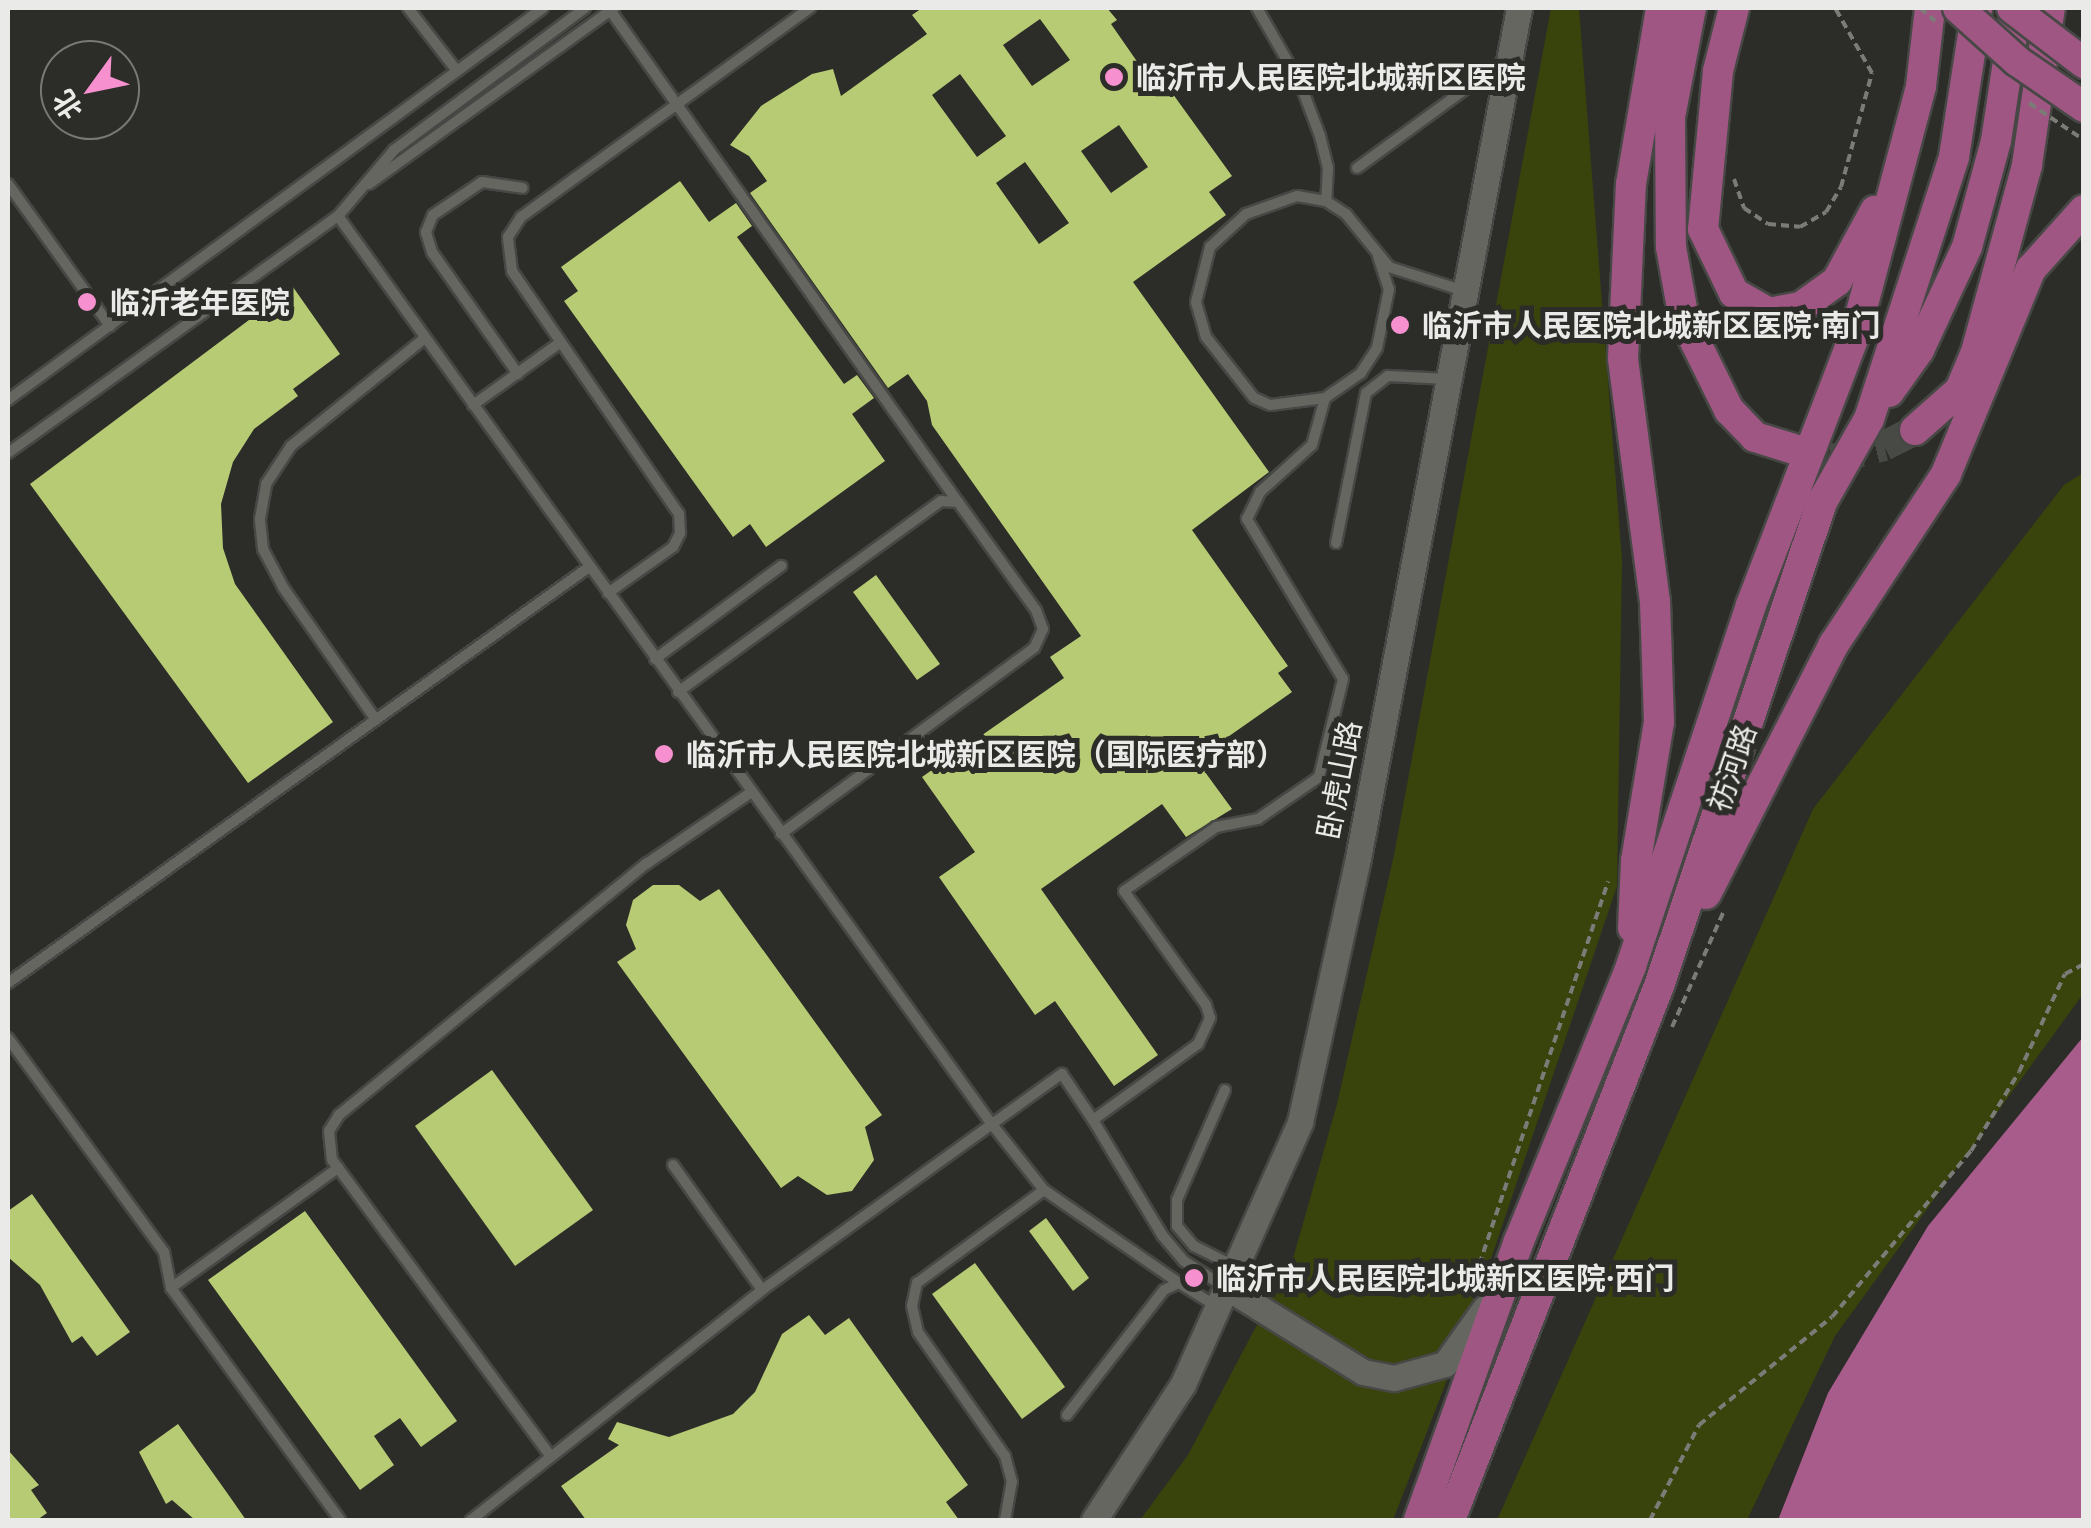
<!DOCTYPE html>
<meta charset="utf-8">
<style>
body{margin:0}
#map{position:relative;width:2091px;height:1528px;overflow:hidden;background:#2c2d28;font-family:"Noto Sans","Noto Sans SC",sans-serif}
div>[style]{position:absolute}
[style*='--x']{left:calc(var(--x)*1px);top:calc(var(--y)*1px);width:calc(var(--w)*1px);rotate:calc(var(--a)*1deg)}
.green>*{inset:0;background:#39430c}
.water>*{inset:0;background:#a85c8b}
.building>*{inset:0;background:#b6cb73}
.primary-tunnel>*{height:30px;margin-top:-15px;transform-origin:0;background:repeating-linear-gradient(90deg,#484a45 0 30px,transparent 0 45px)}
.path>*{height:4px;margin-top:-2px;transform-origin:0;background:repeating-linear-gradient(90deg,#7b7c78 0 8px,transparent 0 13px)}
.roads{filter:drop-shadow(2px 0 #474845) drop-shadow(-2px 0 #474845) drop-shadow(0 2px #474845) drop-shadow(0 -2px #474845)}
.service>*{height:10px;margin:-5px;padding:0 5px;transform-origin:5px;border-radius:5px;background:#656660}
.tertiary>*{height:25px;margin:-12.5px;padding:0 12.5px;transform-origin:12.5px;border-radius:12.5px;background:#656660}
.primary>*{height:30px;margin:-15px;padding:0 15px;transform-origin:15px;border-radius:15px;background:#9f5683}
.path-bridge>*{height:4px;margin-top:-2px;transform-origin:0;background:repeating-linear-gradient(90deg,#7b7c78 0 8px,transparent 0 13px)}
.bridges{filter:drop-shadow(2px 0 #474845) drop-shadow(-2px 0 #474845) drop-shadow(0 2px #474845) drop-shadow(0 -2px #474845)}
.primary-bridge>*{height:30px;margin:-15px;padding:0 15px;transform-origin:15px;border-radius:15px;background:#9f5683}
.dots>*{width:28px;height:28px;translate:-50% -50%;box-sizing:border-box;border:5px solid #2c2d28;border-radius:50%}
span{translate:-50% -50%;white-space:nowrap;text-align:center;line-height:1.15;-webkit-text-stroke:10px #2c2d28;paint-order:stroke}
.poi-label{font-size:30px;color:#eaebe8;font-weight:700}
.left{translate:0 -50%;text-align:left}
.street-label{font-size:30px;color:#eaebe8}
.frame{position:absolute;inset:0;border:10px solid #eaebe8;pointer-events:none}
.north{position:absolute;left:40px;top:40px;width:100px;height:100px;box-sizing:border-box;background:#2c2d28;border:2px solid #787975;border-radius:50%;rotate:237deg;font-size:28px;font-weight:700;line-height:40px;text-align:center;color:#eaebe8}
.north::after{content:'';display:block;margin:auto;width:35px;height:45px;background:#f790ce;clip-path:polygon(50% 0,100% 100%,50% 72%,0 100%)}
</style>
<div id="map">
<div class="green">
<i style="clip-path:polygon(1551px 8px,1579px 8px,1622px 560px,1617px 886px,1472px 1315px,1393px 1520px,1140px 1520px,1188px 1455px,1294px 1255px,1337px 1104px,1394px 855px)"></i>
<i style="clip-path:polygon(2083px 473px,2083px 994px,1835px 1336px,1747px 1520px,1497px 1520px,1813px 809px,2064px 485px)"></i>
</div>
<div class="water">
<i style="clip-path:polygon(2083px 1037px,2083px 1520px,1778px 1520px,1828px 1393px,1928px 1226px)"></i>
</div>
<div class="building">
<i style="clip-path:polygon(evenodd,922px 8px,1107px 8px,1117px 20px,1111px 24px,1161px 96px,1170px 90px,1232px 176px,1209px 192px,1226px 215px,1133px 282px,1269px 472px,1192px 530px,1288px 666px,1278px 673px,1292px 692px,1205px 753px,1214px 765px,1205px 772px,1232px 809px,1186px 837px,1162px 804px,1041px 889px,1158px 1055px,1114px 1086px,1055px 1001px,1035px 1015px,939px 877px,975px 852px,922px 777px,1064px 678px,1050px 657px,1081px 636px,932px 425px,927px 401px,908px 374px,888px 388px,750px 193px,767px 181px,749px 156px,730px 145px,761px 106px,812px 74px,833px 69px,841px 96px,927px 34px,912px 15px,922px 8px,1040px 19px,1070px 60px,1032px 86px,1003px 45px,1040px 19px,922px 8px,960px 74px,1006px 136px,977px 157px,932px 95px,960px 74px,922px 8px,1119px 125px,1148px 167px,1111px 193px,1081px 151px,1119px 125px,922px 8px,1025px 162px,1069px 223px,1039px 244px,996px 183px,1025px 162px)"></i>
<i style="clip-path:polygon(680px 181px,709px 222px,736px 203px,752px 226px,737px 237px,844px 384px,857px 375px,874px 398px,852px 414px,885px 461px,766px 547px,750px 524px,733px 537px,564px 301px,578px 291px,561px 267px)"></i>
<i style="clip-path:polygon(293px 287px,340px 354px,293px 389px,298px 396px,254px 429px,233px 462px,221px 504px,223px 548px,235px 584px,333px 722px,248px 783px,30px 484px)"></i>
<i style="clip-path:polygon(876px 575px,940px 664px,917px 680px,853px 592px)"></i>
<i style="clip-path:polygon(653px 885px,679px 885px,700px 901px,719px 889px,882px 1115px,865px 1127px,874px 1160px,852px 1191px,827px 1195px,798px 1176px,781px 1188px,617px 962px,636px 949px,626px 925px,633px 900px)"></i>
<i style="clip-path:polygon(492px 1070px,593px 1210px,515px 1266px,415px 1126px)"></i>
<i style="clip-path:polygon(32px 1194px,130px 1332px,97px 1356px,82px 1336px,72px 1343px,40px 1285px,8px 1257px,8px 1211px)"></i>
<i style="clip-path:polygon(305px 1211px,457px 1421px,421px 1447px,400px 1418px,374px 1436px,394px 1465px,360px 1490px,208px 1280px)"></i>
<i style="clip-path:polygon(1046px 1218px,1089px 1278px,1073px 1291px,1029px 1231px)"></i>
<i style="clip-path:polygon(975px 1263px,1065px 1387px,1022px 1419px,932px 1294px)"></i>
<i style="clip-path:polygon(809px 1315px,825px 1335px,849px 1318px,968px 1485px,946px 1502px,959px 1520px,586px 1520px,561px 1486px,619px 1445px,608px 1439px,617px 1422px,669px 1437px,733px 1414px,755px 1392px,782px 1334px)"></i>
<i style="clip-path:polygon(178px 1424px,230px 1497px,246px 1520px,195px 1520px,172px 1500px,166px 1504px,139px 1452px)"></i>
<i style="clip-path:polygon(8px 1450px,39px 1485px,31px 1490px,47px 1513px,37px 1520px,8px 1520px)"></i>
</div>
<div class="primary-tunnel">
<i style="--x:1794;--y:449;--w:39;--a:15"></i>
<i style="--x:1832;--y:459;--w:54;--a:-14"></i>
<i style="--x:1884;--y:446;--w:35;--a:-27"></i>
</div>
<div class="path">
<i style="--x:1734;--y:179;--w:31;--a:71"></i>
<i style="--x:1744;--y:208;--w:29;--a:34"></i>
<i style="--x:1768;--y:224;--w:32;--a:5"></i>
<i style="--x:1800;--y:227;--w:30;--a:-30"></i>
<i style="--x:1826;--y:212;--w:29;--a:-59"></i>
<i style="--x:1841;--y:187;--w:118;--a:-74.8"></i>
<i style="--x:1872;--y:73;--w:75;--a:-119.6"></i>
<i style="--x:1672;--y:1027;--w:125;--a:-65.9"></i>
<i style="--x:1471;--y:1289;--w:430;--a:-71.4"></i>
<i style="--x:1650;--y:1520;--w:107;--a:-62.7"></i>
<i style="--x:1699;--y:1425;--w:171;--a:-39.1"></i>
<i style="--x:1832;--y:1317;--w:217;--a:-50.1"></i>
<i style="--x:1971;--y:1151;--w:92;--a:-58.7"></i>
<i style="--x:2019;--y:1072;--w:108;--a:-64.9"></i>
<i style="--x:2065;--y:974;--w:21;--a:-28"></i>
</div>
<div class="roads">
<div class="service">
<i style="--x:408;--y:8;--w:80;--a:52.1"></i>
<i style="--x:585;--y:8;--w:238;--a:143.4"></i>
<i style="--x:394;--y:150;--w:87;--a:130.3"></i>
<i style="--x:338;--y:216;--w:1118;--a:54.25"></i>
<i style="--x:991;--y:1123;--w:85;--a:51.7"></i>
<i style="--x:1044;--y:1190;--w:164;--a:34.6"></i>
<i style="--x:1257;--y:8;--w:86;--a:60.2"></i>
<i style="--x:1300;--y:83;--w:57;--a:69.3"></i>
<i style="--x:1320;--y:136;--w:32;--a:76"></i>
<i style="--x:1328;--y:167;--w:34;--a:93"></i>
<i style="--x:610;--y:10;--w:603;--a:54.73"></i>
<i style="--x:1357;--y:168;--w:183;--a:-36.1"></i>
<i style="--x:8;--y:184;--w:175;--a:54.3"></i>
<i style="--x:369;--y:184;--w:302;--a:-35.7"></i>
<i style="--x:1378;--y:256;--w:35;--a:72"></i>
<i style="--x:1389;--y:289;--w:60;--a:101.5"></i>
<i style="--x:1377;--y:348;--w:30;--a:123"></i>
<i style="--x:1361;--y:373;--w:44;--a:145.2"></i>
<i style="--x:1325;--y:398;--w:55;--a:172.7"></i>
<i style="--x:1270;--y:405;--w:17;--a:-156"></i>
<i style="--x:1254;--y:398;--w:78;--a:-128.2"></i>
<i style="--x:1206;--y:337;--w:36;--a:-106"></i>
<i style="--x:1196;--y:302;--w:57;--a:-75.7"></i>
<i style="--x:1210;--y:247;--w:49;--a:-42.5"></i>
<i style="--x:1246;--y:214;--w:54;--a:-19.4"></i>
<i style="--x:1297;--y:196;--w:29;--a:10"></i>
<i style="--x:1326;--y:201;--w:24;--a:33"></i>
<i style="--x:1346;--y:214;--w:68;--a:50.9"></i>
<i style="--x:1389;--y:267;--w:79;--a:17.7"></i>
<i style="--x:518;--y:374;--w:149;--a:-125.2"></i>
<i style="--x:432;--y:252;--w:21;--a:-107"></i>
<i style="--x:426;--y:232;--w:18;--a:-68"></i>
<i style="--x:433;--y:215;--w:59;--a:-34"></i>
<i style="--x:482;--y:182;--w:41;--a:8.3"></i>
<i style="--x:8;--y:400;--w:663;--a:-36.23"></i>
<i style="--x:473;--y:405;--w:108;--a:-35.6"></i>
<i style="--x:8;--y:453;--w:406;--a:-35.7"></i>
<i style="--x:1336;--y:543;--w:153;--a:-78.7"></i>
<i style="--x:1366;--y:393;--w:28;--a:-38"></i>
<i style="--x:1388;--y:376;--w:60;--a:2.9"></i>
<i style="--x:608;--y:593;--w:80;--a:-35.3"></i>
<i style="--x:673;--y:547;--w:16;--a:-63"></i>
<i style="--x:680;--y:533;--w:19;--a:-93"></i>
<i style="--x:679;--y:514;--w:295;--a:-124.5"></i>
<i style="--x:512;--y:271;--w:34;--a:-97"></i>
<i style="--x:508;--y:237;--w:24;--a:-57"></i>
<i style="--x:521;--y:217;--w:357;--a:-35.9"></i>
<i style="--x:655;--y:659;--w:157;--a:-36.4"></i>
<i style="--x:678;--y:692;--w:325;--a:-36"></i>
<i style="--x:941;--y:501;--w:17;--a:3"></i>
<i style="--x:958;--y:502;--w:133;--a:54.2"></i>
<i style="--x:1036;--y:610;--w:20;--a:70"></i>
<i style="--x:1043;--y:629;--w:21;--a:115"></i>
<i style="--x:1034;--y:648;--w:314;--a:143.7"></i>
<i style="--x:376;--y:720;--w:162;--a:-125"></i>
<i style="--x:283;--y:587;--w:43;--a:-117.8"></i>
<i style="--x:263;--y:549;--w:30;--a:-96"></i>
<i style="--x:260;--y:519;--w:36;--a:-80"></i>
<i style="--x:266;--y:484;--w:45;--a:-56.7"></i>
<i style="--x:291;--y:446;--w:172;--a:-38.9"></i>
<i style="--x:8;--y:983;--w:715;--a:-35.6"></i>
<i style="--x:8;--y:1038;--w:265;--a:53.9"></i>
<i style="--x:164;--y:1252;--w:37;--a:79"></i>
<i style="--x:171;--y:1288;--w:287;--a:53.9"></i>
<i style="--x:1225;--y:1090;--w:120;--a:113.6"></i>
<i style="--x:1177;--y:1200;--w:26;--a:90"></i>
<i style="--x:1177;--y:1226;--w:26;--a:50"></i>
<i style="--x:1194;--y:1246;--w:45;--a:26.6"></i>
<i style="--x:1093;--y:1120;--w:134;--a:59"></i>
<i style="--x:1162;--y:1235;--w:34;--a:50"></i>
<i style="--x:1184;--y:1261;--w:49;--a:32.4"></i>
<i style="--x:673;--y:1165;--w:153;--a:54.5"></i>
<i style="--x:171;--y:1288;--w:206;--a:-35.7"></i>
<i style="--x:1067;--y:1415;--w:158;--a:-52.2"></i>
<i style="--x:1164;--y:1290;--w:17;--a:-25"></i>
<i style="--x:1179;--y:1283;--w:44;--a:31.9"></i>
<i style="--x:549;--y:1454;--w:365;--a:-126.4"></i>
<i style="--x:332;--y:1160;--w:29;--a:-96"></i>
<i style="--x:329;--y:1131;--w:19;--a:-58"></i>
<i style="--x:339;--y:1115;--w:397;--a:-39.3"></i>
<i style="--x:646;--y:864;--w:126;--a:-34.3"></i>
<i style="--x:471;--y:1520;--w:371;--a:-38.3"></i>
<i style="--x:762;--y:1290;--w:370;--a:-35.8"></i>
<i style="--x:1062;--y:1074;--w:55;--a:56"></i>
<i style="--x:1093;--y:1120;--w:130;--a:-35.9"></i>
<i style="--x:1198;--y:1044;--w:29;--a:-65"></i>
<i style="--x:1210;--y:1018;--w:14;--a:-107"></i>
<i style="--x:1206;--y:1005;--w:140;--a:-125.7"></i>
<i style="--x:1124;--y:891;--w:112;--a:-34.8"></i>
<i style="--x:1216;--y:827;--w:43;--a:-10.8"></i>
<i style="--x:1258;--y:819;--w:74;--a:-34.5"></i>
<i style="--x:1319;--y:777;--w:101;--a:-76.2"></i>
<i style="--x:1343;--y:679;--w:187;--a:-121"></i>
<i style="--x:1247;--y:519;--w:30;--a:-64"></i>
<i style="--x:1260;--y:492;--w:70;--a:-42.1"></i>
<i style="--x:1312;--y:445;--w:49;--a:-74.5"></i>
<i style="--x:1005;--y:1520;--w:39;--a:-80"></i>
<i style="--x:1012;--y:1482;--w:27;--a:-105"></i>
<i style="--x:1005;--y:1456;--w:151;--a:-125.1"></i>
<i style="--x:918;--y:1332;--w:27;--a:-103"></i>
<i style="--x:912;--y:1306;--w:24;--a:-78"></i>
<i style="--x:917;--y:1283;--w:157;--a:-36.2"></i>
</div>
<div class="tertiary">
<i style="--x:1226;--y:1287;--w:161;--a:31.8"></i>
<i style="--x:1363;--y:1372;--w:32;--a:11"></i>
<i style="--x:1394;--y:1378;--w:53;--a:-15.4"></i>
<i style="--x:1445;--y:1364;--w:69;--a:-54.5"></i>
<i style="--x:1094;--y:1520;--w:163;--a:-56.8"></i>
<i style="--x:1183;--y:1384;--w:287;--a:-65.9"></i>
<i style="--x:1300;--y:1122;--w:270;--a:-77.6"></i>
<i style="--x:1358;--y:858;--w:865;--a:-79.27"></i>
</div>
<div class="primary">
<i style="--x:1691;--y:8;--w:111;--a:100.9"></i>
<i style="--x:1670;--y:117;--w:130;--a:89.6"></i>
<i style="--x:1671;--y:247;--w:73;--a:79.8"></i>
<i style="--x:1684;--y:319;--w:102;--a:63.7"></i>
<i style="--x:1729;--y:410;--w:37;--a:46"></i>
<i style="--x:1755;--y:437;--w:41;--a:17.1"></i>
<i style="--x:1734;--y:8;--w:65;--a:104.3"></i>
<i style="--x:1718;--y:71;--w:159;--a:95.4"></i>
<i style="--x:1703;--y:229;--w:71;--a:64.2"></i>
<i style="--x:1734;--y:293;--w:40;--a:29.7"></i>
<i style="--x:1769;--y:313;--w:33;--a:-11"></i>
<i style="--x:1801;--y:307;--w:44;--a:-35.8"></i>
<i style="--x:1837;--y:281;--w:80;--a:-61.5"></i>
<i style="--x:1889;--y:392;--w:52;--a:-54.5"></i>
<i style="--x:1919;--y:350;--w:114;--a:-65"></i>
<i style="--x:1967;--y:247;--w:110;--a:-74.7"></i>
<i style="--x:1996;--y:141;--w:134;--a:-81.4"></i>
<i style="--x:1915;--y:430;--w:60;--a:-41.6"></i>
<i style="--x:1960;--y:390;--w:41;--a:-67.2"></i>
<i style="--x:1976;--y:352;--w:194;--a:-74.7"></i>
<i style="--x:2027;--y:165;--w:159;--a:-81.7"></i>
<i style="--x:1706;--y:894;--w:281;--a:-62.9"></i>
<i style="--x:1834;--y:644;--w:204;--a:-56.6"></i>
<i style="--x:1946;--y:474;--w:222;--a:-67.5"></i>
<i style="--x:2031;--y:269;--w:79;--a:-48.1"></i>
<i style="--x:1633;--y:928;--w:67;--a:-87.4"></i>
<i style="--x:1636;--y:861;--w:141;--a:-80.6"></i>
<i style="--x:1659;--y:722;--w:120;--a:-91.9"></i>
<i style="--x:1655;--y:602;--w:246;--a:-97.5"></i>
<i style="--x:1623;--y:358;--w:174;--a:-87.4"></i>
<i style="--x:1631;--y:184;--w:179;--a:-80.3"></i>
<i style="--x:1419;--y:1520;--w:296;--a:-70.3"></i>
<i style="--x:1519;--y:1241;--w:297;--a:-67.8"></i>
<i style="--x:1631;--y:966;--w:380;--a:-71.6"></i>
<i style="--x:1751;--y:605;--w:293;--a:-69"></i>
<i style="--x:1856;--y:331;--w:253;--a:-75.1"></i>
<i style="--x:1921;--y:86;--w:79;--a:-83.4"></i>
<i style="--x:1450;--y:1520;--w:573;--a:-68.63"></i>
<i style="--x:1659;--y:986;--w:511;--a:-71.39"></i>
<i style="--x:1822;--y:502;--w:95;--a:-60.5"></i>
<i style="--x:1869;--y:419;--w:275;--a:-72"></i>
<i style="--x:1954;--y:157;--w:151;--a:-81.2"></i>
</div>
</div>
<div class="path-bridge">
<i style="--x:1920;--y:8;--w:20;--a:41"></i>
<i style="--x:2029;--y:103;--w:66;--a:33.9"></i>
</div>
<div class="bridges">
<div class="primary-bridge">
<i style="--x:1958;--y:8;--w:79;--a:41.9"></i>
<i style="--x:2017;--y:61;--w:81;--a:34.5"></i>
<i style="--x:2012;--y:8;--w:91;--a:37.4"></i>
</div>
</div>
<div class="dots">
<i style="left:1114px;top:77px;background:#f790ce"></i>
<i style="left:87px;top:302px;background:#f790ce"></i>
<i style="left:1400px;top:325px;background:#f790ce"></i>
<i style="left:664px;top:754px;background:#f790ce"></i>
<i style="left:1194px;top:1278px;background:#f790ce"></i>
</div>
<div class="poi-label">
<span class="left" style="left:1136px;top:77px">临沂市人民医院北城新区医院</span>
<span class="left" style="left:110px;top:302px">临沂老年医院</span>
<span class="left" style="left:1422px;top:325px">临沂市人民医院北城新区医院·南门</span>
<span class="left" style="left:686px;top:754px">临沂市人民医院北城新区医院（国际医疗部）</span>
<span class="left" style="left:1216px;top:1278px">临沂市人民医院北城新区医院·西门</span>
</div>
<div class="street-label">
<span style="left:1732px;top:768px;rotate:-71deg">祊河路</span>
<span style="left:1339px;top:780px;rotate:-79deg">卧虎山路</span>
</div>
<div class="frame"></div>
<div class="north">北</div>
</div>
